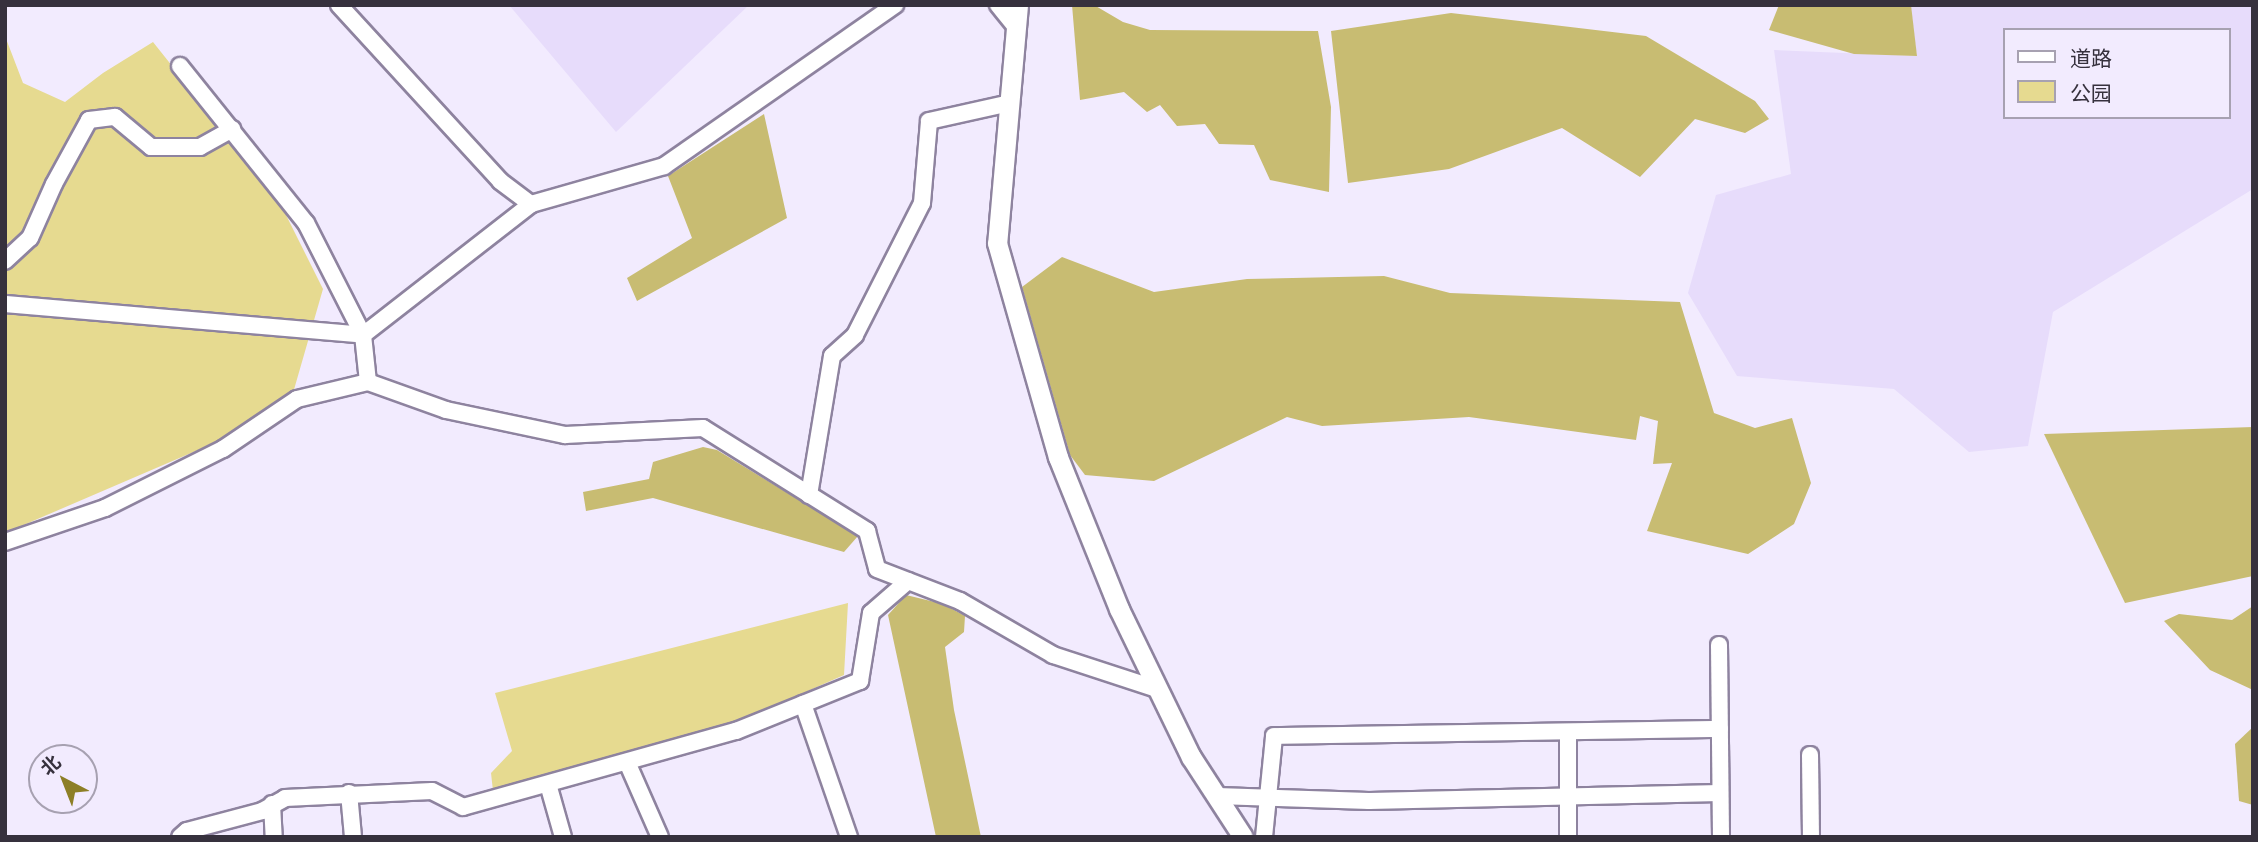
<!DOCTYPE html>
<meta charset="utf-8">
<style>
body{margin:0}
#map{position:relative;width:2258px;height:842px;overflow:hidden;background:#f2ebfe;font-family:"PT Sans","Noto Sans SC",sans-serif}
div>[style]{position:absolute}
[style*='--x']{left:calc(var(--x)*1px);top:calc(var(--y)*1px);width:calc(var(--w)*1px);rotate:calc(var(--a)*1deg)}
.built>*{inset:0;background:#e7dcfb}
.green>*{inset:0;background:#e6da90}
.forest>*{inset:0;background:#c8bc72}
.roads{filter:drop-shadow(2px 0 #8e839f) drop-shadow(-2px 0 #8e839f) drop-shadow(0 2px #8e839f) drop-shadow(0 -2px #8e839f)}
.minor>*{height:16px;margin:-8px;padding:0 8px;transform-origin:8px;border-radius:8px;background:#fff}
.tertiary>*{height:19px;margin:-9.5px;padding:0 9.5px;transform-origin:9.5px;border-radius:9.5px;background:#fff}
span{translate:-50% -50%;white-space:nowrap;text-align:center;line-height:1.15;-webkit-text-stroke:7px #f2ebfe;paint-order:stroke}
.frame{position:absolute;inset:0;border:7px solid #36313d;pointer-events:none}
.legend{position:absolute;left:2003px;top:28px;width:228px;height:91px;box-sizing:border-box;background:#f2ebfe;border:2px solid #a7a1b1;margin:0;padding:9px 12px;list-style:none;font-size:21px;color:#36313d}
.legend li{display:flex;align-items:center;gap:14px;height:35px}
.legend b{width:35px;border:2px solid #a7a1b1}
.north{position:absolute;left:28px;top:744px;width:70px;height:70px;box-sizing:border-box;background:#f2ebfe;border:2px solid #a7a1b1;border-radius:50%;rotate:318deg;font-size:19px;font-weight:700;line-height:28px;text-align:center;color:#36313d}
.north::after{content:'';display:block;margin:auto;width:24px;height:32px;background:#8d7f26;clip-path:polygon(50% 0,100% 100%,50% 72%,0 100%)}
</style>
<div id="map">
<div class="built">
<i style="clip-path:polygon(509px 5px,749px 5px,616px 132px)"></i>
<i style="clip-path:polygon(evenodd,1909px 5px,2253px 5px,2253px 189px,2053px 312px,2028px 446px,1969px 452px,1894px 389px,1737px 376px,1688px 293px,1716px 195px,1791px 174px,1774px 50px,1917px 56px,1909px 5px,2004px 30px,2228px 30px,2228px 117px,2004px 117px,2004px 30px)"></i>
</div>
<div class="green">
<i style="clip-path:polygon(5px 36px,23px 83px,65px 102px,103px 73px,153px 42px,278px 199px,323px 289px,293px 393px,219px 441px,5px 533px)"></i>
<i style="clip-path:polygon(848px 603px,844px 675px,738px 722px,493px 791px,491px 773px,512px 751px,495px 693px)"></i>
</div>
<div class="forest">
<i style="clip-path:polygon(1072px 5px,1094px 5px,1123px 22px,1150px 30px,1318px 31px,1331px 107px,1329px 192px,1270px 180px,1254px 145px,1219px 144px,1205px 124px,1177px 126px,1160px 105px,1147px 112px,1124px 92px,1080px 100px)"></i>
<i style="clip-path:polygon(1779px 5px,1911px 5px,1917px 56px,1854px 54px,1769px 30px)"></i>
<i style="clip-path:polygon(1451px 13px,1646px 36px,1755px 101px,1769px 119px,1745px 133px,1695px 119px,1640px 177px,1562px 128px,1449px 169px,1348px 183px,1331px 31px)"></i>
<i style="clip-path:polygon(764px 114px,787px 218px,637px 301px,627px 278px,692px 238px,668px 176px)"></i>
<i style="clip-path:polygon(1062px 257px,1154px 292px,1247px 279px,1384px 276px,1450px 293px,1680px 302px,1714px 413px,1755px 428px,1792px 418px,1811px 483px,1794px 524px,1748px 554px,1647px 531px,1672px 463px,1653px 464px,1658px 421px,1640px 416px,1636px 440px,1469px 417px,1322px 426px,1287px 417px,1154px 481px,1085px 475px,1070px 455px,1022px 287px)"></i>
<i style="clip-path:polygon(2253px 427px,2253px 576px,2125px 603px,2044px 434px)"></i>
<i style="clip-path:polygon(703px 447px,717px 450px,858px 536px,844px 552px,653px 498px,586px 511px,583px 492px,649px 479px,653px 462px)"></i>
<i style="clip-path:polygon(906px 595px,943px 604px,965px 616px,964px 632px,945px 647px,954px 710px,981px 837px,936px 837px,888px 615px)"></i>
<i style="clip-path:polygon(2253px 606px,2253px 690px,2210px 670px,2164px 621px,2179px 614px,2232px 620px)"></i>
<i style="clip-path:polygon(2253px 727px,2253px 805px,2239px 801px,2235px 744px)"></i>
</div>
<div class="roads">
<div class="minor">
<i style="--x:339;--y:5;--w:239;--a:47.5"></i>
<i style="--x:500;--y:181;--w:39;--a:37"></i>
<i style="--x:531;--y:204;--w:138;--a:-15.9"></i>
<i style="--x:664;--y:166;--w:282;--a:-34.9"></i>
<i style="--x:998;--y:5;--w:28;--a:51"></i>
<i style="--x:180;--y:66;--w:201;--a:51.3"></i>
<i style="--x:306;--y:223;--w:126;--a:63"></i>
<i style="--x:363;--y:335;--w:213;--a:-37.9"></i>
<i style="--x:5;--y:261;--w:34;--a:-43"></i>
<i style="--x:30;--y:238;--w:59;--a:-66"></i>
<i style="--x:54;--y:184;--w:73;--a:-61.3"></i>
<i style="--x:89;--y:120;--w:26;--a:-7"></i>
<i style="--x:115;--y:117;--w:47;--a:39.8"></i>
<i style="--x:151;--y:147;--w:49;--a:0"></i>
<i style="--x:200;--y:147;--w:37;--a:-29"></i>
<i style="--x:5;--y:304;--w:359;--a:4.9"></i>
<i style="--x:363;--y:335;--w:47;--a:83.9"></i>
<i style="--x:368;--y:382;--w:83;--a:19.7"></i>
<i style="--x:446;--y:410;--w:122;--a:11.9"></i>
<i style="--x:565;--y:435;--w:138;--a:-2.9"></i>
<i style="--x:703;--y:428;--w:194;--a:32.1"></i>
<i style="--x:867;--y:531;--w:39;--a:75"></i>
<i style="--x:877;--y:569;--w:89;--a:21.1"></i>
<i style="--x:960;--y:601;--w:108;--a:30.1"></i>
<i style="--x:1053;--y:655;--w:109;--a:18.1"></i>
<i style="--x:809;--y:495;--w:141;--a:-80.6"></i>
<i style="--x:832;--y:356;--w:31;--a:-42"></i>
<i style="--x:855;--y:335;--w:148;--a:-63.1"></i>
<i style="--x:922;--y:203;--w:82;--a:-85.1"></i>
<i style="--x:929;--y:121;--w:83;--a:-12.5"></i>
<i style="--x:5;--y:542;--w:106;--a:-18.8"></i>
<i style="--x:105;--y:508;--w:132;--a:-26.6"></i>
<i style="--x:223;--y:449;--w:89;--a:-34"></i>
<i style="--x:297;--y:399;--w:73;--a:-13.5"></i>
<i style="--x:1719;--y:645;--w:192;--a:89.4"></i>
<i style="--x:803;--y:704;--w:141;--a:70.9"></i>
<i style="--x:1810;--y:755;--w:82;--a:89.3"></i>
<i style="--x:627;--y:762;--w:82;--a:66.3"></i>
<i style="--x:548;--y:784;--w:55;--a:74.2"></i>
<i style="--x:349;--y:793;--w:44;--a:84.8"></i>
<i style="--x:1217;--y:796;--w:152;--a:1.9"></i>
<i style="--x:1369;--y:801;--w:351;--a:-1.3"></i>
<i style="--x:272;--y:804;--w:33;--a:87"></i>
<i style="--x:180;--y:837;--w:9;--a:-41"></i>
<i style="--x:187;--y:831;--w:78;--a:-14.9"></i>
<i style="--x:262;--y:811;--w:26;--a:-29"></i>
<i style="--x:285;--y:798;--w:147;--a:-2.7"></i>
<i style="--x:432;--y:791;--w:35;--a:27"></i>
<i style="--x:463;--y:807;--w:283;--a:-15.6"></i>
<i style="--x:736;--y:731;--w:134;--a:-22"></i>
<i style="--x:860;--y:681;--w:69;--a:-80.8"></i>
<i style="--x:871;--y:613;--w:49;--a:-40.9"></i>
<i style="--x:1264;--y:837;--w:101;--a:-84.3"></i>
<i style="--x:1274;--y:736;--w:446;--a:-0.9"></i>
<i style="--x:1568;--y:837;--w:104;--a:-90"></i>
</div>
<div class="tertiary">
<i style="--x:1018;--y:5;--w:239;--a:95"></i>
<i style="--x:997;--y:243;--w:223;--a:74.1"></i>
<i style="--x:1058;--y:457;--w:164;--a:68.1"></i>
<i style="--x:1119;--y:609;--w:165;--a:64.1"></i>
<i style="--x:1191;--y:757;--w:95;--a:57"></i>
</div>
</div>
<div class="frame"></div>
<ul class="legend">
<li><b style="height:9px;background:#fff"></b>道路</li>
<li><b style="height:19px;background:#e6da90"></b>公园</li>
</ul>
<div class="north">北</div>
</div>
